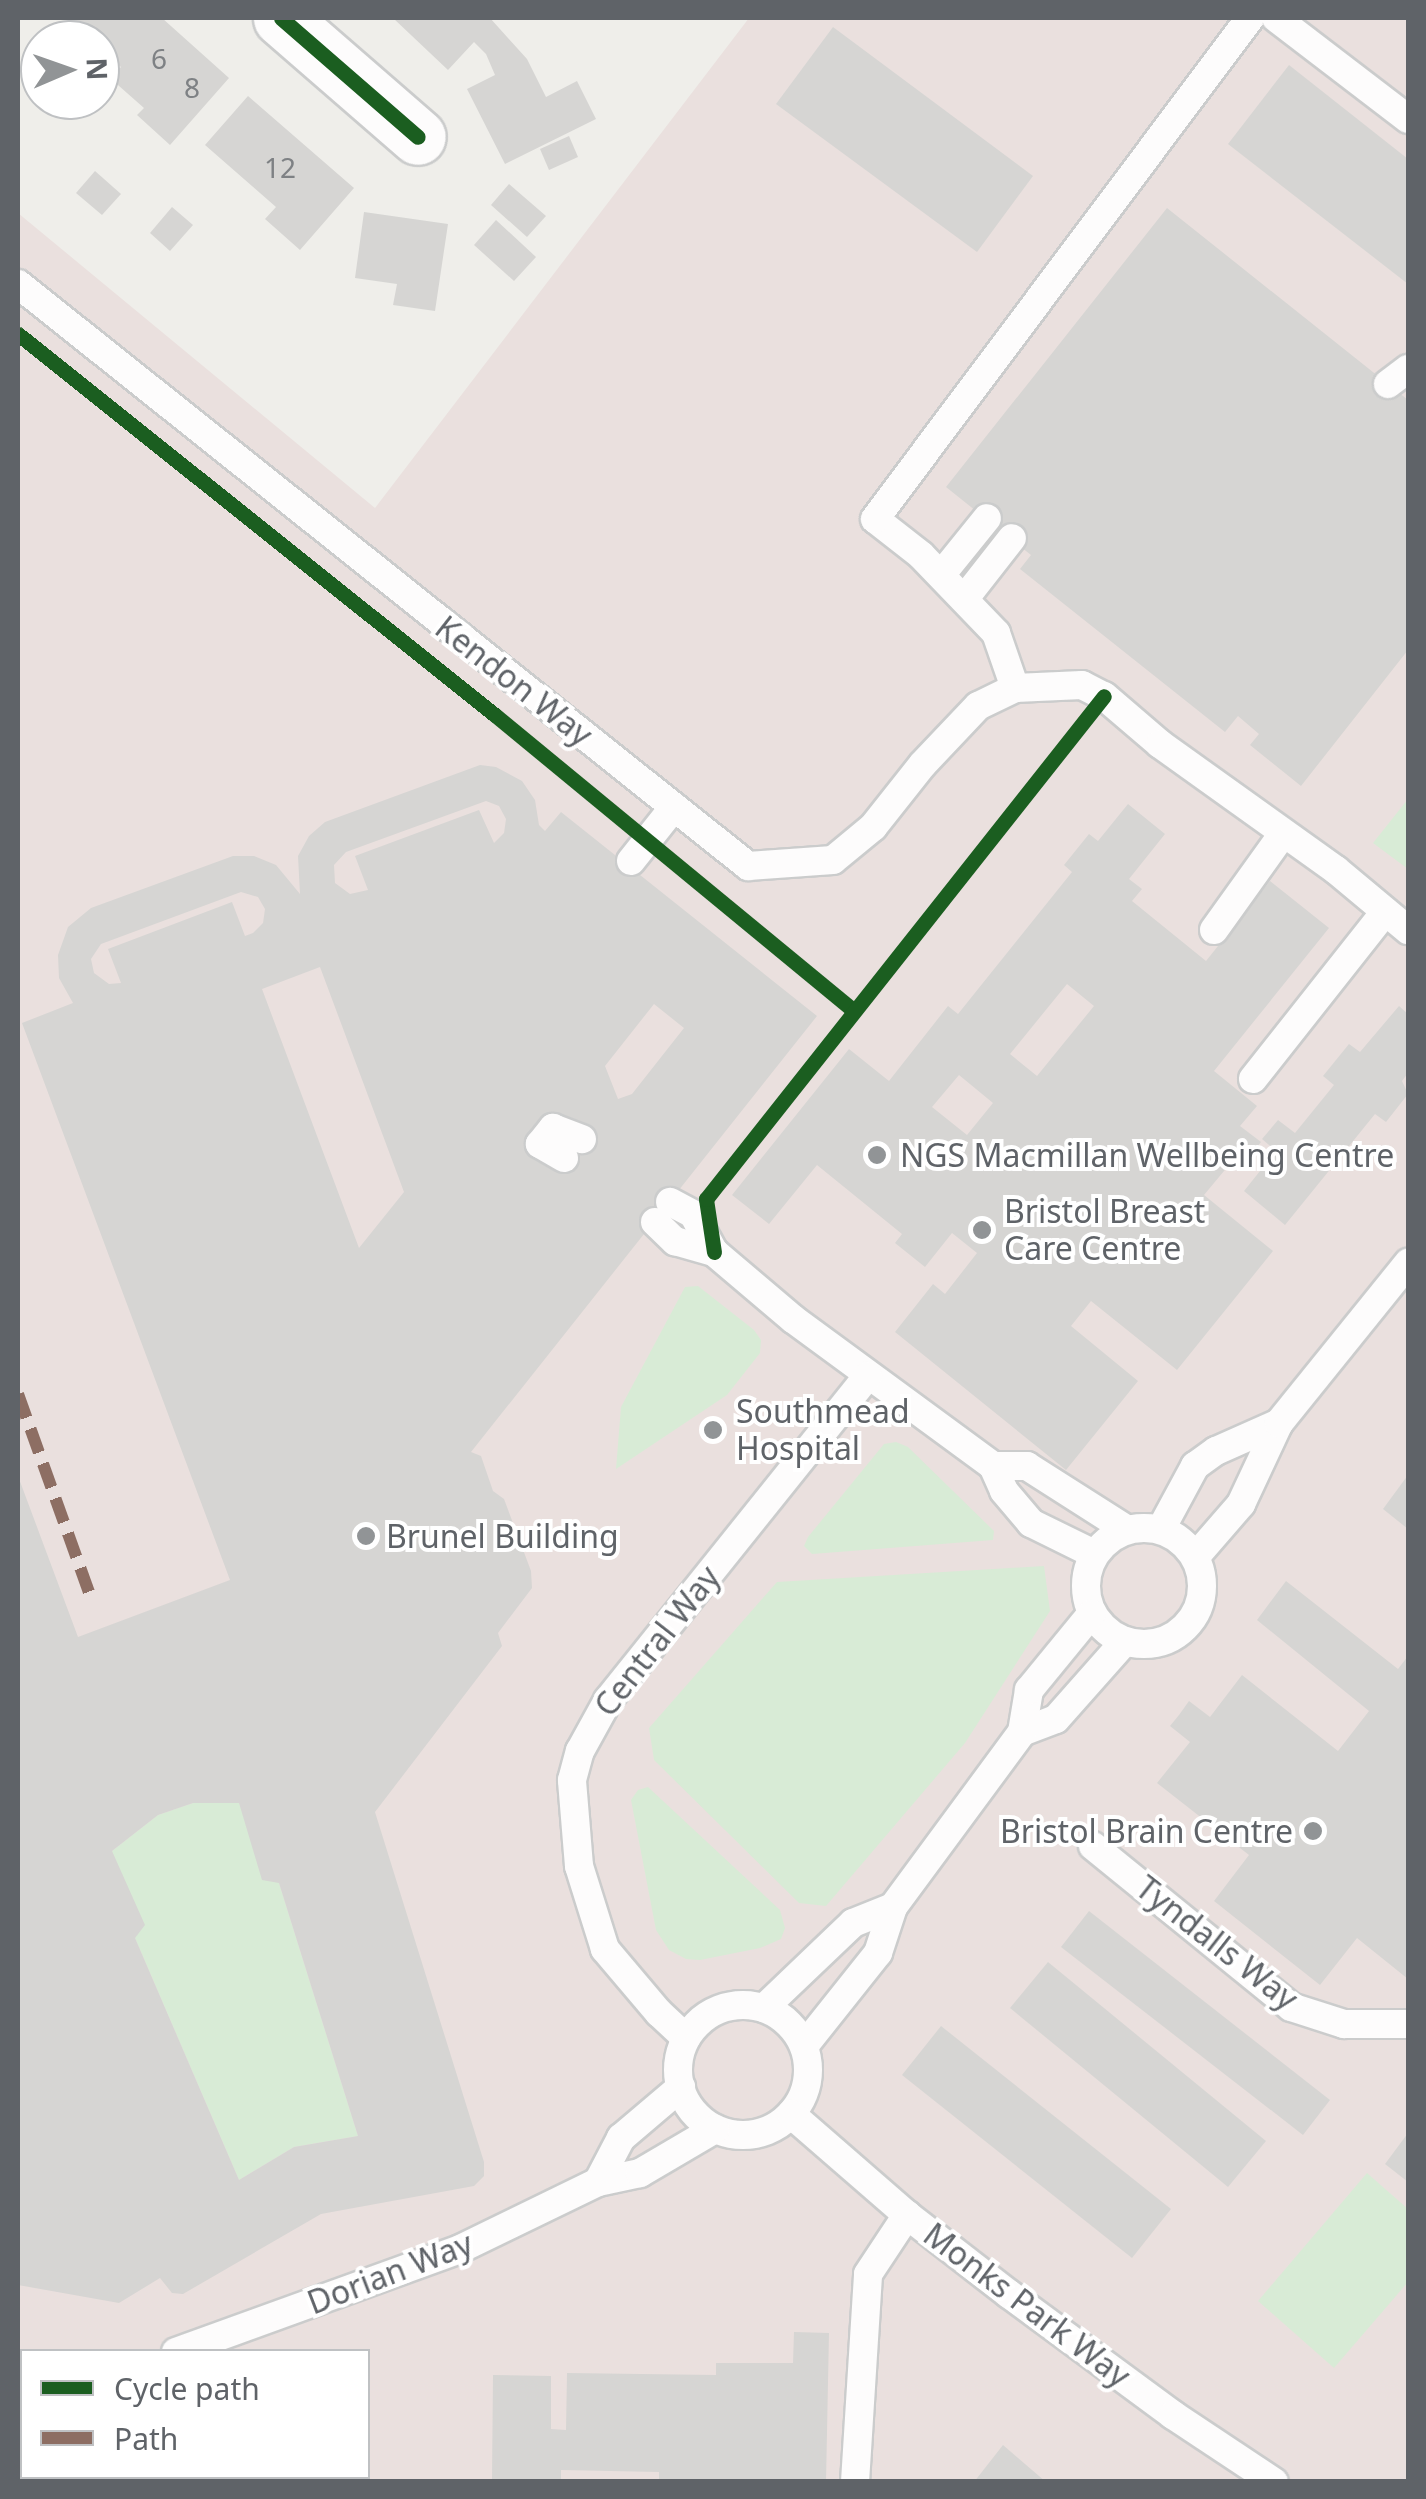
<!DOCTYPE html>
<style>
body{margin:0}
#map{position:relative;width:1426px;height:2499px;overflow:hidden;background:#efeeea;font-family:"Noto Sans",sans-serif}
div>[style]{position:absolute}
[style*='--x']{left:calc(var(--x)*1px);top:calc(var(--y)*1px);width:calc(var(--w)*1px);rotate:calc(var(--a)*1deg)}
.medical>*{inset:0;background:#eae0de}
.green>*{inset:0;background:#d8ebd6}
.building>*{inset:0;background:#d6d5d3}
.roads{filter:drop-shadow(2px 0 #cbcccc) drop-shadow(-2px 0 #cbcccc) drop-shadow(0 2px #cbcccc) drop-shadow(0 -2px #cbcccc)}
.service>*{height:28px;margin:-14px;padding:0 14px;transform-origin:14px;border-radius:14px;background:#fdfcfc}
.service>.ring{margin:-14px;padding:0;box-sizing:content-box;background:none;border:28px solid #fdfcfc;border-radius:50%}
.minor>*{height:55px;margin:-27.5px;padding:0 27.5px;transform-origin:27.5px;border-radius:27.5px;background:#fdfcfc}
.quiet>*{height:12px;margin-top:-6px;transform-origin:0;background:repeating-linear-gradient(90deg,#8d6e63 0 25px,transparent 0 37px)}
.cycleway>*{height:15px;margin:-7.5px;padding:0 7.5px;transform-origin:7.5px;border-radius:7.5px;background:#1b5e20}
.dots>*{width:28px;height:28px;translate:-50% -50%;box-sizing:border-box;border:5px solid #fff;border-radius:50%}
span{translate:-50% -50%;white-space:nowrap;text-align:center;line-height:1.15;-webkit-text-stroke:8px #fff;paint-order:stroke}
.number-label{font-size:28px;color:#7e8184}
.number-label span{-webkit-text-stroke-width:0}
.street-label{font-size:32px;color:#5f6368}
.poi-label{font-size:32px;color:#5f6368}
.left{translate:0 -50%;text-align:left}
.right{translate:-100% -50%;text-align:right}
.frame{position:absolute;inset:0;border:20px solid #5f6368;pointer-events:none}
.legend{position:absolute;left:20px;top:2349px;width:350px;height:130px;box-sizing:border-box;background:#fff;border:2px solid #bfc1c3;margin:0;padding:12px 18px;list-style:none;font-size:30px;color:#5f6368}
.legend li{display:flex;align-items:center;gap:20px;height:50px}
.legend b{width:50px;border:2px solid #bfc1c3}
.north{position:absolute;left:20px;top:20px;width:100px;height:100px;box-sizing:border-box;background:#fff;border:2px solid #bfc1c3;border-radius:50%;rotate:88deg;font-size:28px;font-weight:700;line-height:40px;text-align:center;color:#5f6368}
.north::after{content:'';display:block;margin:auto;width:35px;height:45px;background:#919496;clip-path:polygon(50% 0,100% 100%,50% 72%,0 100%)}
</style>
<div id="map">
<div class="medical">
<i style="clip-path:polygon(evenodd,749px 18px,1408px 18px,1408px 2481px,18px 2481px,18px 213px,375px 508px,749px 18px,22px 2352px,368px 2352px,368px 2476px,22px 2476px,22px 2352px)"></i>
</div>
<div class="green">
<i style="clip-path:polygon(1408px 799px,1408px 869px,1373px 843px)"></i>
<i style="clip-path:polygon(698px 1286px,754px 1330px,761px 1340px,760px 1353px,727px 1395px,616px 1469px,621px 1407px,685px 1287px)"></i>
<i style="clip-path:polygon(896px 1442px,908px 1447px,994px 1531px,993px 1540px,812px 1554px,804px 1546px,808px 1537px,884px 1444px)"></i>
<i style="clip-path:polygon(1044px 1566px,1050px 1611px,965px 1743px,826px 1906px,799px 1903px,654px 1760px,649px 1728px,777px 1582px)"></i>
<i style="clip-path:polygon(648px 1787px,780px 1910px,785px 1928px,781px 1939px,760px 1948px,700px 1960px,686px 1959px,669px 1950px,656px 1930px,631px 1800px,638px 1790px)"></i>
<i style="clip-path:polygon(193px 1803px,239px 1803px,279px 1883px,358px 2136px,294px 2147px,239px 2180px,135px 1938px,112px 1851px,158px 1815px)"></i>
<i style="clip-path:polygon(1367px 2173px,1408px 2209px,1408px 2282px,1334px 2368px,1258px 2301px)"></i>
</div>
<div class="building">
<i style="clip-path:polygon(65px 18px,162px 18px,229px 78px,170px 145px,137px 115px,144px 108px,110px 78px,121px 67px,100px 49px,100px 40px,90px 40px)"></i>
<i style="clip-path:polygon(393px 18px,490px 18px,527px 59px,546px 97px,577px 81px,596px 119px,505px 164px,467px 89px,495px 75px,486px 54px,474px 42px,448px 70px)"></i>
<i style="clip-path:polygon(833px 27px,1033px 176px,977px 252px,776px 104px)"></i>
<i style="clip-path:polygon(1289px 65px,1408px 159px,1408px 284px,1228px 144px)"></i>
<i style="clip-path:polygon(248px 96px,354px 188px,300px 250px,265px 219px,276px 207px,205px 145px)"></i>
<i style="clip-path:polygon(569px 136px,578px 157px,549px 170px,540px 149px)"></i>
<i style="clip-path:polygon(95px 171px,121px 194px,102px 215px,76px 193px)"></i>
<i style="clip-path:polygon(509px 184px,546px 216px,527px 237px,491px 205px)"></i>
<i style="clip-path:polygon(172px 207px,193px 225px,170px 251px,150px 233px)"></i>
<i style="clip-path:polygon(1167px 208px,1408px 400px,1408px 650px,1301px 786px,1250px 745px,1259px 734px,1238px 716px,1225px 732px,1020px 569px,1031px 555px,946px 487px)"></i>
<i style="clip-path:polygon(364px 212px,448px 224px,435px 311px,393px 305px,397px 284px,355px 278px)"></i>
<i style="clip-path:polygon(496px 220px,536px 257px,514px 281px,474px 245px)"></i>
<i style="clip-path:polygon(evenodd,480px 765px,496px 767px,522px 781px,535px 800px,539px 825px,545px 831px,561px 812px,817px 1016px,471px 1452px,481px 1456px,493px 1491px,504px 1499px,531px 1571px,532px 1588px,498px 1633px,502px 1646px,375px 1812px,484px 2162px,484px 2176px,474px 2186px,321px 2214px,183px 2294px,172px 2293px,160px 2278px,119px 2303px,18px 2285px,18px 1476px,78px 1637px,230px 1580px,22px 1023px,73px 1003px,59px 978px,58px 955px,68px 927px,91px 908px,233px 856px,254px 856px,276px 865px,300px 894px,298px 856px,309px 836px,325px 822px,480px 765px,486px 801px,499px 806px,506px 819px,504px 833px,494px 843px,479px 810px,355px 856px,368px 890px,350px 894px,335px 883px,334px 865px,346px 852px,486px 801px,480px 765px,241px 892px,258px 897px,265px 909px,263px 923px,253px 933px,245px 936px,232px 902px,108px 949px,121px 983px,109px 984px,94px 973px,91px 959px,101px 944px,241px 892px,480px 765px,320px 967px,404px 1192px,359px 1248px,262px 989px,320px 967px,480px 765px,654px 1004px,684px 1028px,632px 1094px,618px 1099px,605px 1066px,654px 1004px,480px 765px,193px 1803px,239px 1803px,262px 1880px,279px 1883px,358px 2136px,294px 2147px,239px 2180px,135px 1938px,145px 1925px,112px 1851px,158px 1815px,193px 1803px)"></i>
<i style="clip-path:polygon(evenodd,1128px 804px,1165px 834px,1129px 879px,1142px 889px,1132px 901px,1206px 961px,1270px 881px,1329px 928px,1214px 1071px,1257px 1106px,1240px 1126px,1261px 1142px,1238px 1171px,1229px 1165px,1204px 1195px,1273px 1251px,1177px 1370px,1091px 1301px,1071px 1326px,1138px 1381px,1066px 1470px,895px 1332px,933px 1284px,945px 1294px,977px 1253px,952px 1233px,925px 1267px,895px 1243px,902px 1234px,817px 1165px,769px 1224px,732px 1195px,849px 1049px,889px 1081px,948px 1006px,958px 1014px,1072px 872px,1064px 865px,1089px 834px,1098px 841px,1128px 804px,1067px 984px,1094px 1006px,1037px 1076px,1010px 1054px,1067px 984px,1128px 804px,959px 1075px,993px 1103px,967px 1135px,932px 1107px,959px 1075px)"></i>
<i style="clip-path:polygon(1399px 1006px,1408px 1014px,1408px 1073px,1402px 1081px,1408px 1094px,1386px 1122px,1375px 1114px,1285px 1225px,1244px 1191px,1276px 1151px,1262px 1139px,1278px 1120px,1295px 1133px,1334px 1085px,1323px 1076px,1349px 1044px,1360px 1052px)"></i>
<i style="clip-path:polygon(1408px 1475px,1408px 1529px,1383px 1509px)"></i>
<i style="clip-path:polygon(1286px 1581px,1398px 1669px,1408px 1656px,1408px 1979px,1357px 1938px,1320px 1985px,1214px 1901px,1249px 1855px,1157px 1783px,1190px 1742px,1170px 1726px,1179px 1715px,1189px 1701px,1210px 1717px,1242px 1675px,1338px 1751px,1369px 1711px,1257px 1620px)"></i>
<i style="clip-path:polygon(1089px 1911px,1330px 2100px,1303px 2135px,1061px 1947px)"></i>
<i style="clip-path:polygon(1048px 1962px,1266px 2141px,1228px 2187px,1010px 2008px)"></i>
<i style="clip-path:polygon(941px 2026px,1171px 2209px,1132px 2258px,902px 2075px)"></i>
<i style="clip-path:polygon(1408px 2133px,1408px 2182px,1385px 2164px)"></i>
<i style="clip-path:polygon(794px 2332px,829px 2333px,826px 2482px,659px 2482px,659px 2472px,561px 2470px,561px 2480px,492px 2479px,493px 2375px,551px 2376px,551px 2429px,566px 2430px,567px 2373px,716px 2375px,716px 2363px,793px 2363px)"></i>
<i style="clip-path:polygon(1003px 2445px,1046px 2482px,974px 2482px)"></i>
</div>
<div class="roads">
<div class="service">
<i style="--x:1276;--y:18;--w:166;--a:37.4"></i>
<i style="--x:18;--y:284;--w:934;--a:38.56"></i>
<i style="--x:748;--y:866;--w:85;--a:-4"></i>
<i style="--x:833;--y:860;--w:52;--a:-39.5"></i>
<i style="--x:873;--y:827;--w:80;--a:-51.6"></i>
<i style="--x:923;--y:764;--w:80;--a:-46.5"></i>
<i style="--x:978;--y:706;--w:41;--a:-25.9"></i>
<i style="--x:1015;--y:688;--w:67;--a:-2.6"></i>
<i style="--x:1082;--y:685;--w:25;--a:27"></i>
<i style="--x:1104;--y:696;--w:74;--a:40.6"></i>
<i style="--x:1160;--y:744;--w:216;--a:35.6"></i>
<i style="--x:1336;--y:870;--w:94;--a:39.8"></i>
<i style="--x:1388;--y:384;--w:25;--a:-37"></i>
<i style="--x:941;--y:575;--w:73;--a:-51.1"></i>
<i style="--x:965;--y:598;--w:76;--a:-51.9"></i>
<i style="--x:1015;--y:688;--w:58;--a:-109.1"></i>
<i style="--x:996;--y:633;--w:108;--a:-133.9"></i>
<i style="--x:921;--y:555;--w:58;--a:-142"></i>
<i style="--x:875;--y:519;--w:626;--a:-53.19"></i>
<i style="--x:631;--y:861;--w:69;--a:-51.5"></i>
<i style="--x:1214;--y:930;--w:117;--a:-54.4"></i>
<i style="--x:1253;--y:1079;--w:213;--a:-51.7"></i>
<i style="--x:564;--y:1158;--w:28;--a:-150"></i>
<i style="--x:540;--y:1144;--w:21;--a:-51"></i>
<i style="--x:553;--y:1128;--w:31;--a:21"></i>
<i style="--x:655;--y:1222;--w:28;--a:44"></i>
<i style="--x:675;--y:1241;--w:41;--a:15.8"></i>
<i style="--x:714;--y:1252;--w:43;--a:-118.9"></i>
<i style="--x:693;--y:1214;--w:26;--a:-152"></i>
<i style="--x:714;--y:1252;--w:104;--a:40.3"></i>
<i style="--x:793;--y:1319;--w:248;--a:36.3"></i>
<i style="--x:993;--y:1466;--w:27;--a:66"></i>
<i style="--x:1004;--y:1491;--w:42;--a:49.8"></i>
<i style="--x:1031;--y:1523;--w:70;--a:26.2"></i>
<i style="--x:993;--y:1466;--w:34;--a:0"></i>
<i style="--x:1027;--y:1466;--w:117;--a:32.5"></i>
<i class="ring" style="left:1086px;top:1528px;width:88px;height:88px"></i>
<i style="--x:1161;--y:1529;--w:72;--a:-61.6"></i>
<i style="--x:1195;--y:1466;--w:26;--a:-36"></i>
<i style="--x:1216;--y:1451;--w:69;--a:-24"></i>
<i style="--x:1196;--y:1556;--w:69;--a:-49.1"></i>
<i style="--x:1241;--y:1504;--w:89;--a:-64.9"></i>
<i style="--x:1279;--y:1423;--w:206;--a:-51.1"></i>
<i style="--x:1022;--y:1732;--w:36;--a:-21"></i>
<i style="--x:1056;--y:1719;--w:104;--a:-48.5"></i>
<i style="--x:1093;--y:1846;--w:255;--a:39.1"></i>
<i style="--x:1291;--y:2007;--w:56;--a:17.8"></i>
<i style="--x:1344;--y:2024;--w:64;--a:0"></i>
<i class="ring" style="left:678px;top:2005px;width:102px;height:102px"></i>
<i style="--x:764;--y:2008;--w:123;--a:-43.7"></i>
<i style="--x:853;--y:1923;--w:43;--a:-21.8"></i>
<i style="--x:686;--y:2038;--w:37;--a:-137"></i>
<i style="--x:659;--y:2013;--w:84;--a:-130.2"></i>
<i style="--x:605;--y:1949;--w:87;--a:-107.4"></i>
<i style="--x:579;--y:1866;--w:86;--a:-94.7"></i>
<i style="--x:572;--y:1780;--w:30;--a:-75"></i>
<i style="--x:580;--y:1751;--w:58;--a:-61.2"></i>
<i style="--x:608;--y:1700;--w:415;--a:-51.3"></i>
<i style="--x:804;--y:2046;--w:119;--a:-51.5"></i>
<i style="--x:878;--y:1953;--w:48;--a:-71.9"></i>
<i style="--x:893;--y:1907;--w:217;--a:-53.6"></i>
<i style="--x:1022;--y:1732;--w:43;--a:-80.5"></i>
<i style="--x:1029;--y:1690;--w:99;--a:-50.7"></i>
<i style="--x:791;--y:2114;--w:154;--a:41"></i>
<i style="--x:907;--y:2215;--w:129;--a:37.8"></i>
<i style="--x:1009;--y:2294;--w:204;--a:36.4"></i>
<i style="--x:1173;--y:2415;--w:121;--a:33.6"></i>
<i style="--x:598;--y:2182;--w:50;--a:-62.4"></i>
<i style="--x:621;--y:2138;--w:79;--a:-40.4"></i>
<i style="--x:176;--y:2352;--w:302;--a:-19.9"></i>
<i style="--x:460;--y:2249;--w:153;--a:-25.9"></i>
<i style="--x:598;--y:2182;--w:43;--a:-12.1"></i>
<i style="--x:640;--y:2173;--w:87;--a:-30.4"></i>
<i style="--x:18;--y:2409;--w:4;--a:-27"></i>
<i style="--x:206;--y:2476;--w:6;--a:81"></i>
<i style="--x:855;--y:2482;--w:208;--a:-86.4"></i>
<i style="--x:868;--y:2274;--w:71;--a:-56.5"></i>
</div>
<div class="minor">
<i style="--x:281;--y:18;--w:181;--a:41"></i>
</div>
</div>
<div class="quiet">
<i style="--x:18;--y:1394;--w:220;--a:70.3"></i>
</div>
<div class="cycleway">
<i style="--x:281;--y:18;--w:181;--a:41"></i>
<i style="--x:18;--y:334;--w:610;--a:38.62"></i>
<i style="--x:495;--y:715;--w:464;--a:39.5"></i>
<i style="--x:714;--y:1252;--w:54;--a:-98.6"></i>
<i style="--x:706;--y:1199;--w:641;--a:-51.65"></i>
</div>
<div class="dots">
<i style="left:877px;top:1155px;background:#919496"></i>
<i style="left:982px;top:1230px;background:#919496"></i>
<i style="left:713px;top:1430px;background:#919496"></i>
<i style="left:366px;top:1536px;background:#919496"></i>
<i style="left:1313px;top:1831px;background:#919496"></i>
</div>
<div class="number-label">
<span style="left:159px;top:58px">6</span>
<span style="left:192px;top:87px">8</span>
<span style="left:280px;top:167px">12</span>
</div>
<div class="street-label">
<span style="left:514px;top:681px;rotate:38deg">Kendon Way</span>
<span style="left:657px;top:1641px;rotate:-52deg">Central Way</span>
<span style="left:1217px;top:1943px;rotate:38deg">Tyndalls Way</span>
<span style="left:390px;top:2273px;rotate:-21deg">Dorian Way</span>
<span style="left:1027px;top:2305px;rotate:37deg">Monks Park Way</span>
</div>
<div class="poi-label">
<span class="left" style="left:900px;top:1155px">NGS Macmillan Wellbeing Centre</span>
<span class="left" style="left:1004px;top:1230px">Bristol Breast<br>Care Centre</span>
<span class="left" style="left:736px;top:1430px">Southmead<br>Hospital</span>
<span class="left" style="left:386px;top:1536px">Brunel Building</span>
<span class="right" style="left:1293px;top:1831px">Bristol Brain Centre</span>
</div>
<div class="frame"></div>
<ul class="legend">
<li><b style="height:12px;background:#1b5e20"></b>Cycle path</li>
<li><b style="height:12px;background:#8d6e63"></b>Path</li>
</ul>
<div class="north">N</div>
</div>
